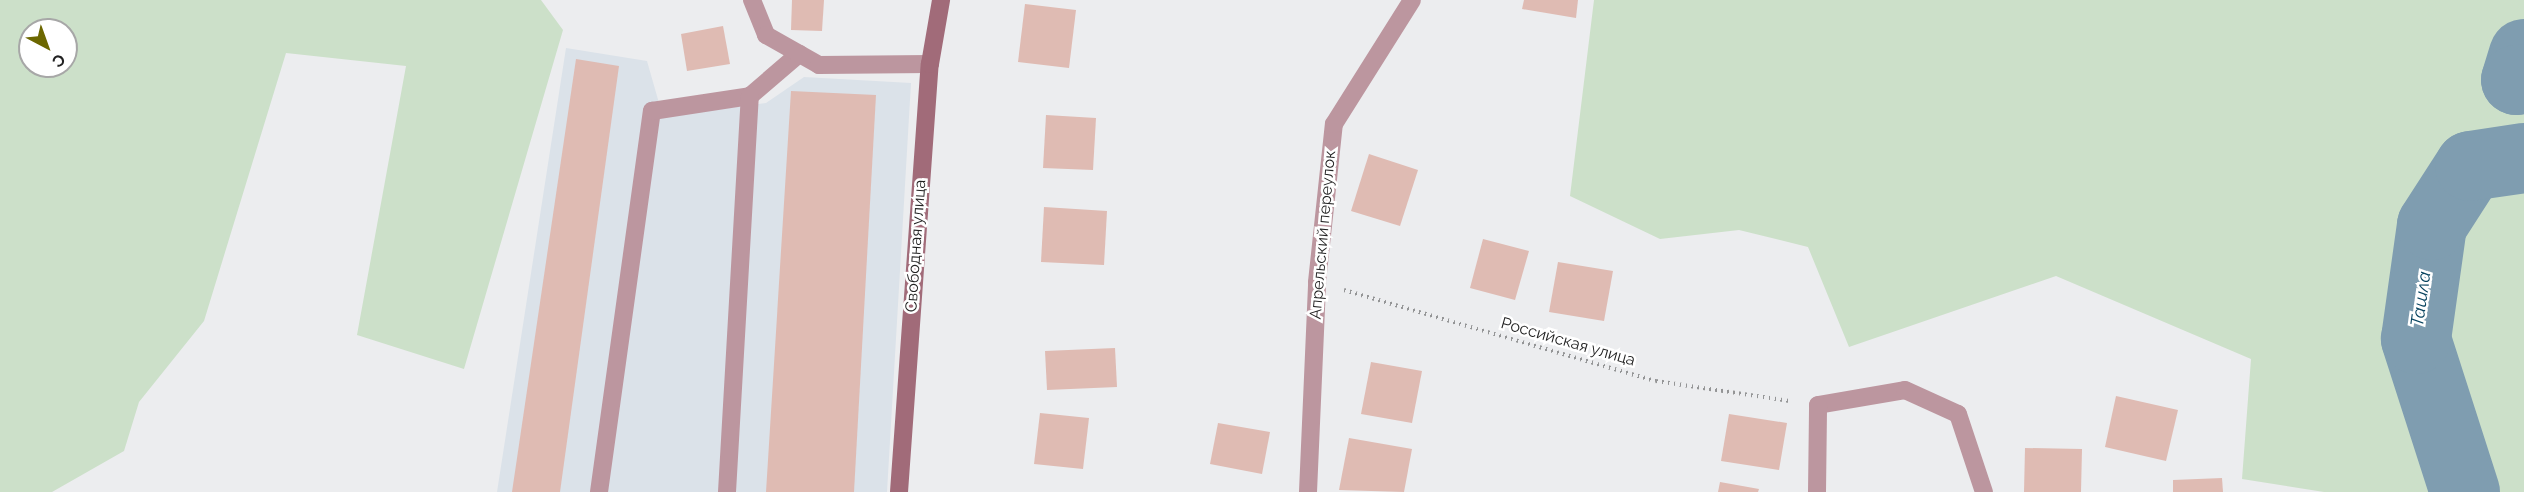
<!DOCTYPE html>
<meta charset="utf-8">
<style>
body{margin:0}
#map{position:relative;width:2524px;height:492px;overflow:hidden;background:#ecedef;font-family:Raleway,sans-serif}
div>[style]{position:absolute}
[style*='--x']{left:calc(var(--x)*1px);top:calc(var(--y)*1px);width:calc(var(--w)*1px);rotate:calc(var(--a)*1deg)}
.built>*{inset:0;background:#dbe2e9}
.green>*{inset:0;background:#cce0c9}
.river>*{height:70px;margin:-35px;padding:0 35px;transform-origin:35px;border-radius:35px;background:#7f9db0}
.building>*{inset:0;background:#dfbbb3}
.path>*{height:4px;margin-top:-2px;transform-origin:0;background:repeating-linear-gradient(90deg,#949596 0 1.5px,transparent 0 6px)}
.lane>*{height:18px;margin:-9px;padding:0 9px;transform-origin:9px;border-radius:9px;background:#bc969f}
.street>*{height:18px;margin:-9px;padding:0 9px;transform-origin:9px;border-radius:9px;background:#bc969f}
.secondary>*{height:18px;margin:-9px;padding:0 9px;transform-origin:9px;border-radius:9px;background:#a16b79}
span{translate:-50% -50%;white-space:nowrap;text-align:center;line-height:1.15;-webkit-text-stroke:5px #fff;paint-order:stroke}
.street-label{font-size:16px;color:#222}
.water-label{font-size:18px;color:#07435f;font-style:italic}
.north{position:absolute;left:18px;top:18px;width:60px;height:60px;box-sizing:border-box;background:#fff;border:2px solid #a7a7a7;border-radius:50%;rotate:139deg;font-size:16px;font-weight:700;line-height:24px;text-align:center;color:#222}
.north::after{content:'';display:block;margin:auto;width:21px;height:27px;background:#6c6700;clip-path:polygon(50% 0,100% 100%,50% 72%,0 100%)}
</style>
<div id="map">
<div class="built">
<i style="clip-path:polygon(566px 48px,647px 61px,663px 117px,766px 103px,804px 77px,911px 83px,887px 492px,497px 492px)"></i>
</div>
<div class="green">
<i style="clip-path:polygon(evenodd,0 0,541px 0,563px 30px,464px 369px,357px 335px,406px 66px,286px 53px,204px 321px,139px 402px,124px 451px,52px 492px,0 492px,0 0,30px 30px,66px 30px,66px 66px,30px 66px,30px 30px)"></i>
<i style="clip-path:polygon(1594px 0,2524px 0,2524px 492px,2324px 492px,2242px 479px,2251px 359px,2056px 276px,1849px 347px,1808px 247px,1739px 230px,1660px 239px,1570px 196px)"></i>
</div>
<div class="river">
<i style="--x:2524;--y:54;--w:27;--a:107"></i>
<i style="--x:2516;--y:80;--w:8;--a:-7"></i>
<i style="--x:2465;--y:492;--w:161;--a:-107.8"></i>
<i style="--x:2416;--y:339;--w:115;--a:-82"></i>
<i style="--x:2432;--y:225;--w:70;--a:-57.2"></i>
<i style="--x:2470;--y:166;--w:55;--a:-8.4"></i>
</div>
<div class="building">
<i style="clip-path:polygon(792px 0,824px 0,822px 31px,791px 30px)"></i>
<i style="clip-path:polygon(1524px 0,1578px 0,1576px 18px,1522px 9px)"></i>
<i style="clip-path:polygon(1025px 4px,1076px 10px,1069px 68px,1018px 62px)"></i>
<i style="clip-path:polygon(723px 26px,730px 64px,687px 71px,681px 34px)"></i>
<i style="clip-path:polygon(576px 59px,619px 66px,560px 492px,512px 492px)"></i>
<i style="clip-path:polygon(791px 91px,876px 95px,854px 492px,766px 492px)"></i>
<i style="clip-path:polygon(1046px 115px,1096px 118px,1093px 170px,1043px 168px)"></i>
<i style="clip-path:polygon(1369px 154px,1418px 170px,1400px 226px,1351px 211px)"></i>
<i style="clip-path:polygon(1044px 207px,1107px 211px,1104px 265px,1041px 262px)"></i>
<i style="clip-path:polygon(1483px 239px,1529px 251px,1515px 300px,1470px 288px)"></i>
<i style="clip-path:polygon(1558px 262px,1613px 271px,1604px 321px,1549px 312px)"></i>
<i style="clip-path:polygon(1115px 348px,1117px 387px,1047px 390px,1045px 351px)"></i>
<i style="clip-path:polygon(1371px 362px,1422px 371px,1412px 423px,1361px 414px)"></i>
<i style="clip-path:polygon(2116px 396px,2178px 410px,2166px 461px,2105px 447px)"></i>
<i style="clip-path:polygon(1040px 413px,1089px 418px,1083px 469px,1034px 464px)"></i>
<i style="clip-path:polygon(1729px 414px,1787px 423px,1779px 470px,1721px 461px)"></i>
<i style="clip-path:polygon(1218px 423px,1270px 432px,1262px 474px,1210px 464px)"></i>
<i style="clip-path:polygon(1349px 438px,1412px 449px,1404px 492px,1339px 490px)"></i>
<i style="clip-path:polygon(2025px 448px,2082px 449px,2081px 492px,2024px 492px)"></i>
<i style="clip-path:polygon(2222px 478px,2223px 492px,2173px 492px,2173px 480px)"></i>
<i style="clip-path:polygon(1720px 482px,1759px 489px,1758px 492px,1718px 492px)"></i>
</div>
<div class="path">
<i style="--x:1344;--y:290;--w:325;--a:16.3"></i>
<i style="--x:1656;--y:381;--w:135;--a:8.5"></i>
</div>
<div class="lane">
<i style="--x:1818;--y:405;--w:88;--a:-9.8"></i>
<i style="--x:1905;--y:390;--w:58;--a:24.4"></i>
<i style="--x:1958;--y:414;--w:82;--a:71.6"></i>
<i style="--x:599;--y:492;--w:385;--a:-82.1"></i>
<i style="--x:652;--y:111;--w:99;--a:-8.7"></i>
<i style="--x:750;--y:96;--w:65;--a:-40.6"></i>
<i style="--x:727;--y:492;--w:397;--a:-86.7"></i>
</div>
<div class="street">
<i style="--x:752;--y:0;--w:38;--a:68"></i>
<i style="--x:766;--y:35;--w:61;--a:29.5"></i>
<i style="--x:819;--y:65;--w:111;--a:-0.5"></i>
<i style="--x:1308;--y:492;--w:210;--a:-87.5"></i>
<i style="--x:1317;--y:282;--w:159;--a:-83.9"></i>
<i style="--x:1334;--y:124;--w:146;--a:-57.8"></i>
<i style="--x:1817;--y:492;--w:87;--a:-89.3"></i>
</div>
<div class="secondary">
<i style="--x:899;--y:492;--w:429;--a:-85.9"></i>
<i style="--x:930;--y:64;--w:65;--a:-80.2"></i>
</div>
<div class="street-label">
<span style="left:1323px;top:235px;rotate:-85deg">Апрельский переулок</span>
<span style="left:916px;top:246px;rotate:-86deg">Свободная улица</span>
<span style="left:1568px;top:342px;rotate:16deg">Российская улица</span>
</div>
<div class="water-label">
<span style="left:2421px;top:299px;rotate:-82deg">Ташла</span>
</div>
<div class="north">С</div>
</div>
